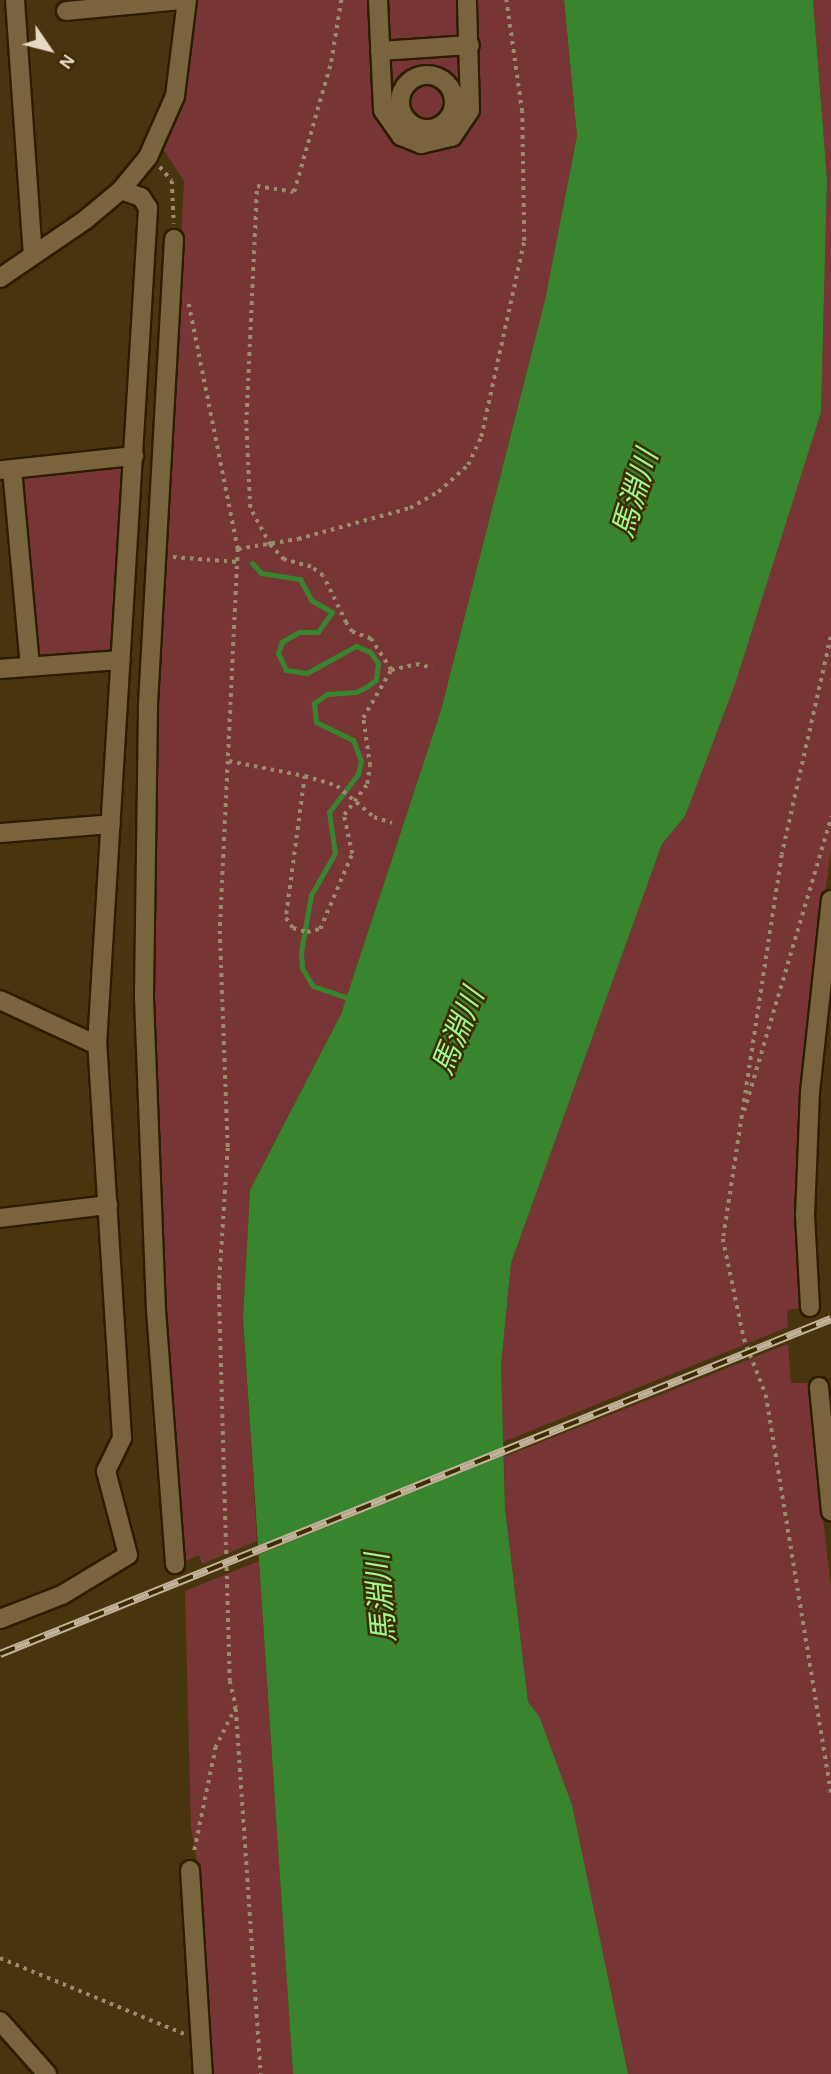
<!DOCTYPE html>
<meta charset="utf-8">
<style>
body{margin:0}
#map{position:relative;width:831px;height:2074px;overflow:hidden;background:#49350d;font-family:"Alegreya Sans","Noto Sans JP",sans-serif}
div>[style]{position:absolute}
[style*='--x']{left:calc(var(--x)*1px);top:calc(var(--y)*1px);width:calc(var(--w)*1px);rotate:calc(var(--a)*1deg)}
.green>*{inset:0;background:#783536}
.water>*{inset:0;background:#39852f}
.pier>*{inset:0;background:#49350d}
.stream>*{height:5px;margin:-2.5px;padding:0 2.5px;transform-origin:2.5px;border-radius:2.5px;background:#39852f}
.path>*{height:3.5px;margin-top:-1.75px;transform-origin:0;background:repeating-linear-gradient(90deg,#9c8c6e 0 3.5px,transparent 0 8.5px)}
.roads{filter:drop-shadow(2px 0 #2c1d01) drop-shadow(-2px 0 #2c1d01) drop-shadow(0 2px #2c1d01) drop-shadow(0 -2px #2c1d01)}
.minor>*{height:18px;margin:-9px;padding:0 9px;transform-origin:9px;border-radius:9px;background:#7a643d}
.minor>.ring{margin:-9px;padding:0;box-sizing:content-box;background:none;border:18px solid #7a643d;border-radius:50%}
.rail>*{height:8px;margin-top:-4px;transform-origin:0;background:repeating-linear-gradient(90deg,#3f2b01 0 16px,#c1b39a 0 32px);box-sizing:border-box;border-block:2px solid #c1b39a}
span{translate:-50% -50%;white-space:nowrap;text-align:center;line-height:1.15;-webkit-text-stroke:5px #3f2b01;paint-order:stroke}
.water-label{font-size:30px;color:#9afb8c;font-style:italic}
.north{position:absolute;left:14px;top:14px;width:70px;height:70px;-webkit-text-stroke:5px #3f2b01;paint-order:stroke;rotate:125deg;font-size:19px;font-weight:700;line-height:28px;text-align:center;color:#e4d8c3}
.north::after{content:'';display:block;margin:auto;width:24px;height:32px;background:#e4d8c3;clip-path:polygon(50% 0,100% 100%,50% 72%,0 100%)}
</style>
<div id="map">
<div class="green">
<i style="clip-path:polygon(195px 0,564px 0,577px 136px,545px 300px,441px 710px,341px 1014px,250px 1190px,243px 1319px,257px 1541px,202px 1564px,199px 1555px,182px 1563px,165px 1347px,152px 956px,156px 714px,184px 181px,161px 146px,182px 97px)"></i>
<i style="clip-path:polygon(813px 0,831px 0,831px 851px,812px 982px,804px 1084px,802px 1308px,787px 1310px,788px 1327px,503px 1442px,501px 1366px,511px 1263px,662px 844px,685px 816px,821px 412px,827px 179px)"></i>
<i style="clip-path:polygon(122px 468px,127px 474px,117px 647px,110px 655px,43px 659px,36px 652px,21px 485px,27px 476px)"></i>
<i style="clip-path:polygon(788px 1344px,791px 1383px,807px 1383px,831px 1587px,831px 2074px,628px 2074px,539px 1717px,528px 1702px,505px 1508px,504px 1457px)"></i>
<i style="clip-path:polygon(259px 1561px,293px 2074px,208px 2074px,198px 1867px,191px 1827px,185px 1591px)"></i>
</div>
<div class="water">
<i style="clip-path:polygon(564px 0,813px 0,827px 179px,821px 412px,735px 684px,685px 816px,662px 844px,511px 1263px,501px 1366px,505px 1508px,528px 1702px,539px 1716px,572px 1805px,628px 2074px,293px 2074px,243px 1319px,250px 1190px,341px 1014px,441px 710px,545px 300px,577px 136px)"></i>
</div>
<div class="pier">
<i style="clip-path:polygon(507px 1447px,507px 1453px,255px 1556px,255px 1549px)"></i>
</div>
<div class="stream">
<i style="--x:252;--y:563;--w:13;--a:48"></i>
<i style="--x:261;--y:573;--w:39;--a:9"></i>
<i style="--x:300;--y:579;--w:24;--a:62"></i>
<i style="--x:311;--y:600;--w:24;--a:30"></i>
<i style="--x:332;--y:612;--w:24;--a:125"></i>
<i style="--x:318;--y:632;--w:19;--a:180"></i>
<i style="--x:299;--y:632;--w:20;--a:150"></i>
<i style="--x:282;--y:642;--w:12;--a:110"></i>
<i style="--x:278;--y:653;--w:19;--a:65"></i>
<i style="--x:286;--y:670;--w:21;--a:8"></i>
<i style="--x:307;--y:673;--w:56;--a:-28.9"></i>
<i style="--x:356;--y:646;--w:15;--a:23"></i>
<i style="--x:370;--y:652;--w:14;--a:54"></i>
<i style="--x:378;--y:663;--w:17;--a:97"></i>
<i style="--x:376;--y:680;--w:12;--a:145"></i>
<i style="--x:366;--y:687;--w:11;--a:153"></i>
<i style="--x:356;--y:692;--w:29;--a:176"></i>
<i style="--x:327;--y:694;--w:16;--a:145"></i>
<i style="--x:314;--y:703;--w:19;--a:84"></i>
<i style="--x:316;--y:722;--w:41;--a:25.9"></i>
<i style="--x:353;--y:740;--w:22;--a:69"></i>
<i style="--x:361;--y:761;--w:13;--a:103"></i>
<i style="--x:358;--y:774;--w:48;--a:127.3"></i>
<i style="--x:329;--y:812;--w:41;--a:81.7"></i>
<i style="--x:335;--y:853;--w:48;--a:119.7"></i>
<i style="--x:311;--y:895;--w:58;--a:100"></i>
<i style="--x:301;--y:952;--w:16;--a:86"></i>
<i style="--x:302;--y:968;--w:21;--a:59"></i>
<i style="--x:313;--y:986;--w:36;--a:19"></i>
</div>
<div class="path">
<i style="--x:160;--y:167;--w:18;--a:49"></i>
<i style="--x:172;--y:181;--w:43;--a:87.3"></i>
<i style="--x:189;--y:304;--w:250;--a:78.7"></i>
<i style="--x:238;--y:549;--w:382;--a:92.7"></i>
<i style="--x:220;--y:931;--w:217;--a:87.9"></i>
<i style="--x:228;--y:1148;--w:139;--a:93.7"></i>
<i style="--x:219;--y:1287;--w:394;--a:88.4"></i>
<i style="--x:230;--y:1681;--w:27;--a:77"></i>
<i style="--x:236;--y:1707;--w:45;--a:116.6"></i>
<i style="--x:216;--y:1747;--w:108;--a:101.7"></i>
<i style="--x:238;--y:549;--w:61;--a:-9.5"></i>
<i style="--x:298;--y:539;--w:116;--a:-15.5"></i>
<i style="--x:410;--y:508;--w:32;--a:-30"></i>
<i style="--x:438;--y:492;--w:40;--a:-42"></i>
<i style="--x:468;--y:465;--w:31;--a:-65"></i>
<i style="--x:481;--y:437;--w:201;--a:-77.6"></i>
<i style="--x:524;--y:241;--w:129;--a:-90.9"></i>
<i style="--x:522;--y:112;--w:113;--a:-98.1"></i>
<i style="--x:173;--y:557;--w:65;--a:4.4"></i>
<i style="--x:831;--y:637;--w:223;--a:102.7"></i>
<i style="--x:782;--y:855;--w:389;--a:98.7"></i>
<i style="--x:723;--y:1239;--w:102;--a:78.1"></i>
<i style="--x:744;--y:1339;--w:60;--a:68.6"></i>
<i style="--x:766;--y:1395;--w:403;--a:80.7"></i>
<i style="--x:391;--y:670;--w:26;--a:-13"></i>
<i style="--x:416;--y:664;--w:17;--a:13"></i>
<i style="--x:229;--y:761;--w:77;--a:11.2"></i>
<i style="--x:305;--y:776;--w:143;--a:97.6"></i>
<i style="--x:286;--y:918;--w:12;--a:55"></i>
<i style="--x:293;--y:928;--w:15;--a:16"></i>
<i style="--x:307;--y:932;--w:13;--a:-13"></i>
<i style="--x:320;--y:929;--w:82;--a:-66.9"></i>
<i style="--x:352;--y:854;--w:40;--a:-102"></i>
<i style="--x:344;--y:815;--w:39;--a:-53"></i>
<i style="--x:367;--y:784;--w:18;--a:-81"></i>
<i style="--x:370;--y:766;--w:49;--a:-98.3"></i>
<i style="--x:363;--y:718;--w:56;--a:-59.7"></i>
<i style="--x:391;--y:670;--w:37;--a:-123"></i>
<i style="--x:371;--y:639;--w:20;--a:-160"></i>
<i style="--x:352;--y:632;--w:11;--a:-124"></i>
<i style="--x:346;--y:623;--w:52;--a:-116.1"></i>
<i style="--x:323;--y:576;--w:15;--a:-143"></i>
<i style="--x:311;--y:567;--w:28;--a:-165"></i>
<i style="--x:284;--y:560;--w:21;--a:-133"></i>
<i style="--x:270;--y:545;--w:42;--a:-118.4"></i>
<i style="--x:250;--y:508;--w:84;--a:-92.7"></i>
<i style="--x:246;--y:424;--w:238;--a:-87.4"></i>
<i style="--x:257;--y:186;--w:37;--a:9"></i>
<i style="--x:294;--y:192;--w:135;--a:-74.1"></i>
<i style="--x:331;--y:62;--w:63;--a:-80.8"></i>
<i style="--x:305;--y:776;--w:34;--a:17"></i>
<i style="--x:337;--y:786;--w:48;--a:40"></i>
<i style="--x:374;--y:817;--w:19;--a:18"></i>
<i style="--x:744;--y:1111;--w:307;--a:-73.5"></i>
<i style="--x:236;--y:1709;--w:366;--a:86.1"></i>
<i style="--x:0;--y:1958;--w:199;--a:22.4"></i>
</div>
<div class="roads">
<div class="minor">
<i style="--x:15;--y:0;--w:256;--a:86"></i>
<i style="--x:378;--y:0;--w:110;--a:87.4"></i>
<i style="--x:383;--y:110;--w:32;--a:55"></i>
<i style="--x:401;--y:136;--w:22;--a:22"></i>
<i style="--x:421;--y:144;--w:32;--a:-13"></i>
<i style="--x:452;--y:137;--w:32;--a:-56"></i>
<i style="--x:470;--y:110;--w:110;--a:-91.6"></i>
<i style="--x:66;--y:11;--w:117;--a:-5.4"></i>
<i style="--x:380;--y:51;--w:90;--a:-3.8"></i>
<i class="ring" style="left:400px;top:75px;width:36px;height:36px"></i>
<i style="--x:174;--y:239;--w:470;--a:93.2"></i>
<i style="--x:148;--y:708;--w:290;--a:90.8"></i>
<i style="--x:144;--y:998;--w:312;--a:87.8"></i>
<i style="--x:156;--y:1310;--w:255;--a:85.7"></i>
<i style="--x:0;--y:278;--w:103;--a:-34.3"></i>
<i style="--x:85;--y:220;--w:47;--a:-39.8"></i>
<i style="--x:121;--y:190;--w:43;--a:-50.7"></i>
<i style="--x:148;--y:157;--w:67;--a:-66.1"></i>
<i style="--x:175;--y:96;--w:97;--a:-82.9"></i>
<i style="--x:12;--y:469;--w:198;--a:84.8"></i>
<i style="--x:2;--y:470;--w:133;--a:-6.1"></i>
<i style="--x:0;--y:669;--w:121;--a:-4.3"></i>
<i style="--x:0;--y:833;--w:111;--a:-4.6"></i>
<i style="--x:0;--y:1000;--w:107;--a:24.9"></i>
<i style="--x:0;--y:1218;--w:109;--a:-6.9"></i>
<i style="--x:810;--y:1307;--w:91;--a:-93.1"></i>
<i style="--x:805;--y:1216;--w:124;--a:-87.7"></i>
<i style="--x:810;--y:1092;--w:193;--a:-83.8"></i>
<i style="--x:819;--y:1387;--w:125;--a:84.5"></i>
<i style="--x:0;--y:1619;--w:66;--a:-21.2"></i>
<i style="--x:62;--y:1595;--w:77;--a:-31.2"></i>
<i style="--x:128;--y:1555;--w:87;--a:-104.7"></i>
<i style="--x:106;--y:1471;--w:37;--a:-64"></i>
<i style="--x:122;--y:1438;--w:394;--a:-93.6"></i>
<i style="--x:97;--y:1045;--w:839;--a:-86.51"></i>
<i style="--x:148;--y:208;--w:13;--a:-122"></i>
<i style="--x:141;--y:197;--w:21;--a:-161"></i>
<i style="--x:190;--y:1870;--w:204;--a:86.4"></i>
<i style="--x:0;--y:2021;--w:71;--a:48.4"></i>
</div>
</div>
<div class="rail">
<i style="--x:0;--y:1654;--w:896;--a:-21.96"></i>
</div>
<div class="water-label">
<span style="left:636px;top:494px;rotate:-73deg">馬淵川</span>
<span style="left:459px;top:1032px;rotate:-68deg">馬淵川</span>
<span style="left:382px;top:1598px;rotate:-95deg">馬淵川</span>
</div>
<div class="north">N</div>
</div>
